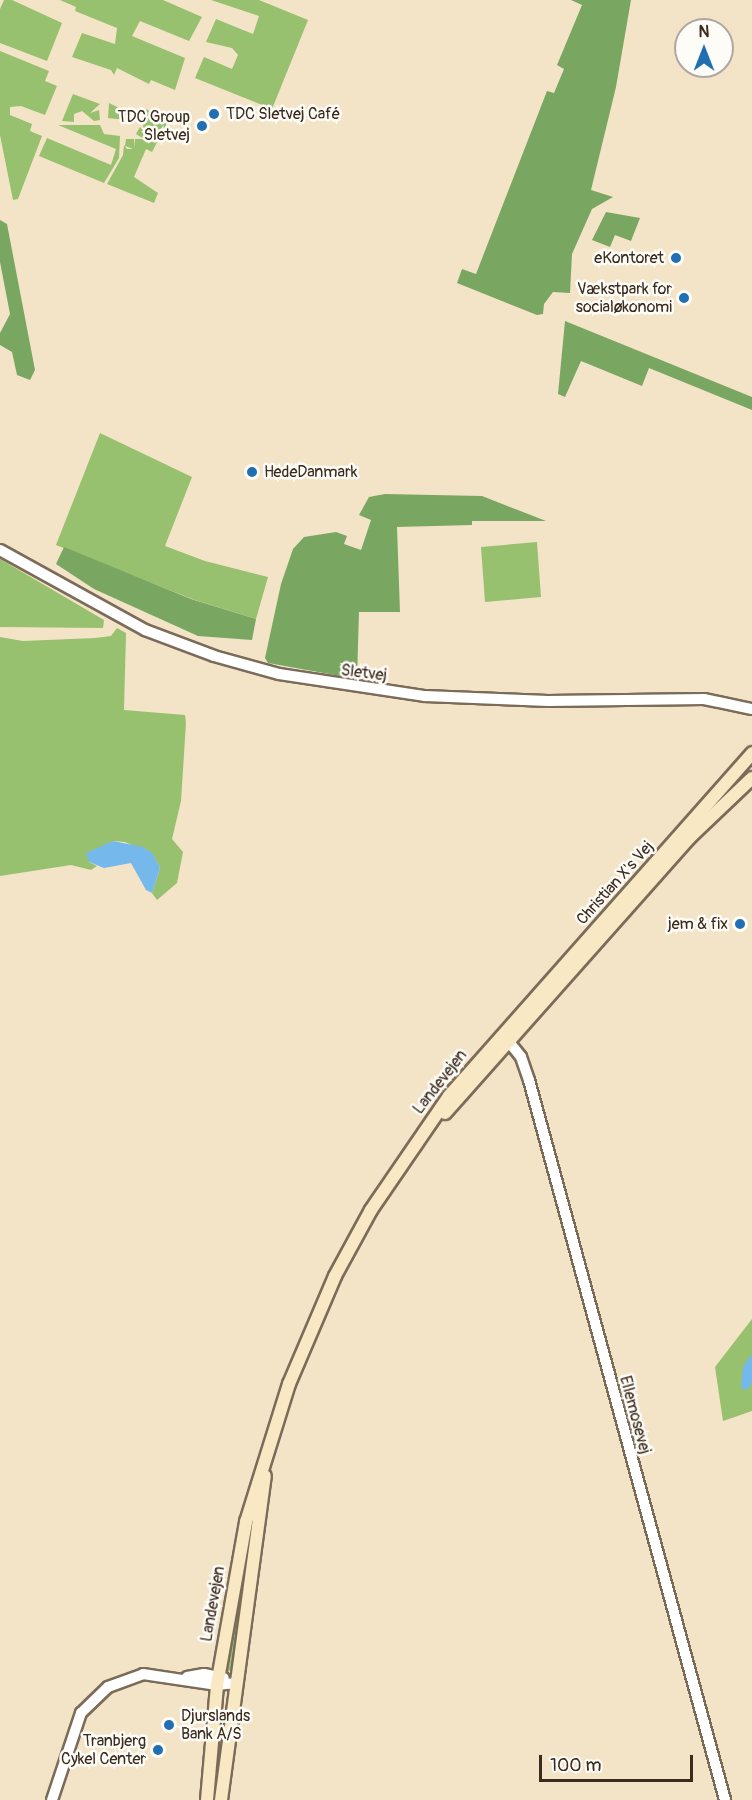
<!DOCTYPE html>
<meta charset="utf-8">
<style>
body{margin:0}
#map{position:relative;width:752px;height:1800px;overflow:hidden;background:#f3e3c7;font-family:Pangolin,sans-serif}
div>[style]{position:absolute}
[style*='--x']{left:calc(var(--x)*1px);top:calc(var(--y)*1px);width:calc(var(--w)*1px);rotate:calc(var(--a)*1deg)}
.green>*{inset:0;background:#97c16e}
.forest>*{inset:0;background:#79a761}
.water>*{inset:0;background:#75b8eb}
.roads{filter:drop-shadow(2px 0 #7b6b59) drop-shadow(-2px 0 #7b6b59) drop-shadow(0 2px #7b6b59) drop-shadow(0 -2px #7b6b59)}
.tertiary>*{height:10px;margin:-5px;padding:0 5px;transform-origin:5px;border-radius:5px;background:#fff}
.secondary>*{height:12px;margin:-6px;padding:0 6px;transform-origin:6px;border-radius:6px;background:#f8e8c3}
.dots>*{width:16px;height:16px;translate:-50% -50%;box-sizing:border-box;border:3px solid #fdfcf7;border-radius:50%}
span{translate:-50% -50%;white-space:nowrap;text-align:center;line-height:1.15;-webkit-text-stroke:5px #fdfcf7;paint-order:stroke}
.poi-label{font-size:16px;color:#3b2a1e}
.left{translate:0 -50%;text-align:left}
.right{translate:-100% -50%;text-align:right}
.street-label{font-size:16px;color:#3b2a1e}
.north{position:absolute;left:674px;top:18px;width:60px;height:60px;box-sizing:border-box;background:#fdfcf7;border:2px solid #afa8a0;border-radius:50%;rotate:0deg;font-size:16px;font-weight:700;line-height:24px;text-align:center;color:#3b2a1e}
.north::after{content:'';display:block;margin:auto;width:21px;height:27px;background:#1f6fb2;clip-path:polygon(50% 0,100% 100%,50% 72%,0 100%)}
.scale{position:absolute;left:539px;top:1755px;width:154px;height:27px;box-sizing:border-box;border:3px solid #3b2a1e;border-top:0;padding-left:8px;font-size:18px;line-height:21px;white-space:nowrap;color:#3b2a1e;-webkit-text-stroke:4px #fdfcf7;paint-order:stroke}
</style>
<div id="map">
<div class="green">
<i style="clip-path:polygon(4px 0,12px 0,62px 23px,47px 61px,0 43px,0 9px)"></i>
<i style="clip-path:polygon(60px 0,163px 0,202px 17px,189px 41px,140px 21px,132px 36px,185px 58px,175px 90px,151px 80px,149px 84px,117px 68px,114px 75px,111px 70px,72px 57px,82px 33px,115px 44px,117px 28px,75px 11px,76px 7px)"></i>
<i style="clip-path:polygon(211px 0,259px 0,308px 20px,272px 109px,195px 78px,204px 57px,232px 69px,238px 55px,232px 48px,206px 42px,216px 19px,253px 34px,259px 16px)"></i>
<i style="clip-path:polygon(0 51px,49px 71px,45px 81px,57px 86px,45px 115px,21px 106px,10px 107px,10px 115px,32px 124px,30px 131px,42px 136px,18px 199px,13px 200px,0 135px)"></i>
<i style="clip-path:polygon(73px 94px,100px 104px,90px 113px,99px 110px,100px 120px,94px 121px,82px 111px,74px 114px,74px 122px,62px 121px)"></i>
<i style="clip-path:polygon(109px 103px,136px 116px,134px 121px,108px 118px)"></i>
<i style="clip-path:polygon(146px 109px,168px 121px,152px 152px,146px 149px,134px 177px,158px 193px,154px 203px,107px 184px,123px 155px,124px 145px,127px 149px,133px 149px,125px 146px,126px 139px,134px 139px,134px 148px,135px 139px,144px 139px,136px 134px,140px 127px,148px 136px,143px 126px)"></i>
<i style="clip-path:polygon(58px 125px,100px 125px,104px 134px,120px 136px,119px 158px,104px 183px,39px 156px,47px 138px,111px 165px,116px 149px)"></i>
<i style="clip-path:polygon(100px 433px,192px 477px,165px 546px,205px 561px,268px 577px,256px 619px,192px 599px,56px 545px)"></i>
<i style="clip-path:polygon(537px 542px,541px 597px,485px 602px,481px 547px)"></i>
<i style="clip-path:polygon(0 559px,104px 620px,103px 628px,0 627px)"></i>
<i style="clip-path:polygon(117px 628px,126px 633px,124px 710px,185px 715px,186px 723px,181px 801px,172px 839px,183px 852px,177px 883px,157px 900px,152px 893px,160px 868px,153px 855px,125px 842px,113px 841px,89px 862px,97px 866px,91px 870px,71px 865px,0 876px,0 637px,23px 641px,95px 638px,111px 636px)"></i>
<i style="clip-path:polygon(752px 1319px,752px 1411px,723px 1421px,715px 1367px)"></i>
<i style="clip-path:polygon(252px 1522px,232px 1669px,225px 1674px)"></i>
<i style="clip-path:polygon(222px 1692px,219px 1776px,216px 1800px,212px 1800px)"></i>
</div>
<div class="forest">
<i style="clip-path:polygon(571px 0,631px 0,616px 87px,591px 190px,613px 197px,592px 209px,572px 254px,570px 293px,553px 292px,544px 304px,543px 314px,537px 315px,457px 283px,462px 269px,476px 274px,547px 91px,554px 93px,564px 69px,557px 65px,582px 5px)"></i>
<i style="clip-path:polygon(606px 212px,640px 218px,631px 241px,615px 235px,610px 247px,592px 240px)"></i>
<i style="clip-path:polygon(0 220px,7px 224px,35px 370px,30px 380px,17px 375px,12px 352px,0 345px,0 333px,10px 314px,0 262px)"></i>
<i style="clip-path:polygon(565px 321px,752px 397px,752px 410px,649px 368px,642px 386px,581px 361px,565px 397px,558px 394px)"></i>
<i style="clip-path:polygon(385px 494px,482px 496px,546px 521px,472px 521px,472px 525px,397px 527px,400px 612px,359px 612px,357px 679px,268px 663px,265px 658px,281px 584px,293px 549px,304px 537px,336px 532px,347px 536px,344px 544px,361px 550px,371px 520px,359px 515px,369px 497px)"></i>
<i style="clip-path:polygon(64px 547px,191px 599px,256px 619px,252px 640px,198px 636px,94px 589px,56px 564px)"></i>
</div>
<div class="water">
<i style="clip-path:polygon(113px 841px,143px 847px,153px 854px,160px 868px,152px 893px,146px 890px,131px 863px,104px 868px,89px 862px,86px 853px)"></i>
<i style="clip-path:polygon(752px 1354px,752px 1382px,747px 1390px,741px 1388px,743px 1367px)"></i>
</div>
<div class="roads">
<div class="tertiary">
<i style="--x:0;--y:550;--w:166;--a:28.9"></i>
<i style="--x:145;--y:630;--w:74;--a:20.6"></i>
<i style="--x:214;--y:656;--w:67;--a:15.5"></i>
<i style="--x:279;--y:674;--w:148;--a:8.6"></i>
<i style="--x:425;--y:696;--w:123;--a:2.3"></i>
<i style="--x:548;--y:701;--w:156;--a:-0.7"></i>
<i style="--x:704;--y:699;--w:49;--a:11.8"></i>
<i style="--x:509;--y:1042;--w:19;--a:51"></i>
<i style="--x:521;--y:1057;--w:24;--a:71"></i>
<i style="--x:529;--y:1080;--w:746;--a:74.77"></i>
<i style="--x:187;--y:1677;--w:17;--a:-10"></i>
<i style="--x:204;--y:1674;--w:20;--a:11"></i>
<i style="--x:52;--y:1800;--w:92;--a:-71.6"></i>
<i style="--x:81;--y:1713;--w:37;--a:-44"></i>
<i style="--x:108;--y:1687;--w:37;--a:-20"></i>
<i style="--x:143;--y:1674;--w:75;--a:8.5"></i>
<i style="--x:217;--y:1685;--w:19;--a:-6"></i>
</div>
<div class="secondary">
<i style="--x:445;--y:1113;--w:368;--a:-48.4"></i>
<i style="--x:689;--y:838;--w:87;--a:-43.6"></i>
<i style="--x:207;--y:1800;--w:115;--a:-85"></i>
<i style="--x:217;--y:1685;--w:166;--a:-79.9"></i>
<i style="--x:246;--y:1522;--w:145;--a:-72.7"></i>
<i style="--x:289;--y:1384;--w:117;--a:-66.9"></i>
<i style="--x:335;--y:1276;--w:75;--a:-61.4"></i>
<i style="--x:371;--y:1210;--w:138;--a:-55.6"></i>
<i style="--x:449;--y:1096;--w:458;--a:-48.5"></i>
<i style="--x:221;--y:1800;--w:327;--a:-82.3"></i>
</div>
</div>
<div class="dots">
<i style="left:214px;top:114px;background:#1f6fb2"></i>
<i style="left:202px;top:126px;background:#1f6fb2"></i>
<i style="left:676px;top:258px;background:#1f6fb2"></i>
<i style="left:684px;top:298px;background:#1f6fb2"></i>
<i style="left:252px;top:472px;background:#1f6fb2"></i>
<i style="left:740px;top:924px;background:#1f6fb2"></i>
<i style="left:169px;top:1725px;background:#1f6fb2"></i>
<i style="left:158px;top:1750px;background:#1f6fb2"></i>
</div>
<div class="poi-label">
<span class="left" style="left:226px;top:114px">TDC Sletvej Café</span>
<span class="right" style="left:190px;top:126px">TDC Group<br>Sletvej</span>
<span class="right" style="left:664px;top:258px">eKontoret</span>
<span class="right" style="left:672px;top:298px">Vækstpark for<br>socialøkonomi</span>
<span class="left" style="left:264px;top:472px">HedeDanmark</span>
<span class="right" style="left:728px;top:924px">jem &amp; fix</span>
<span class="left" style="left:181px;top:1725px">Djurslands<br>Bank A/S</span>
<span class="right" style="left:146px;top:1750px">Tranbjerg<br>Cykel Center</span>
</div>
<div class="street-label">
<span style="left:364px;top:673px;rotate:7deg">Sletvej</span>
<span style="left:615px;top:883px;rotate:-48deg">Christian X's Vej</span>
<span style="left:440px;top:1082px;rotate:-52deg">Landevejen</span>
<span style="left:635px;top:1415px;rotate:75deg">Ellemosevej</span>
<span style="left:213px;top:1604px;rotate:-80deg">Landevejen</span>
</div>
<div class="north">N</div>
<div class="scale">100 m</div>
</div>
